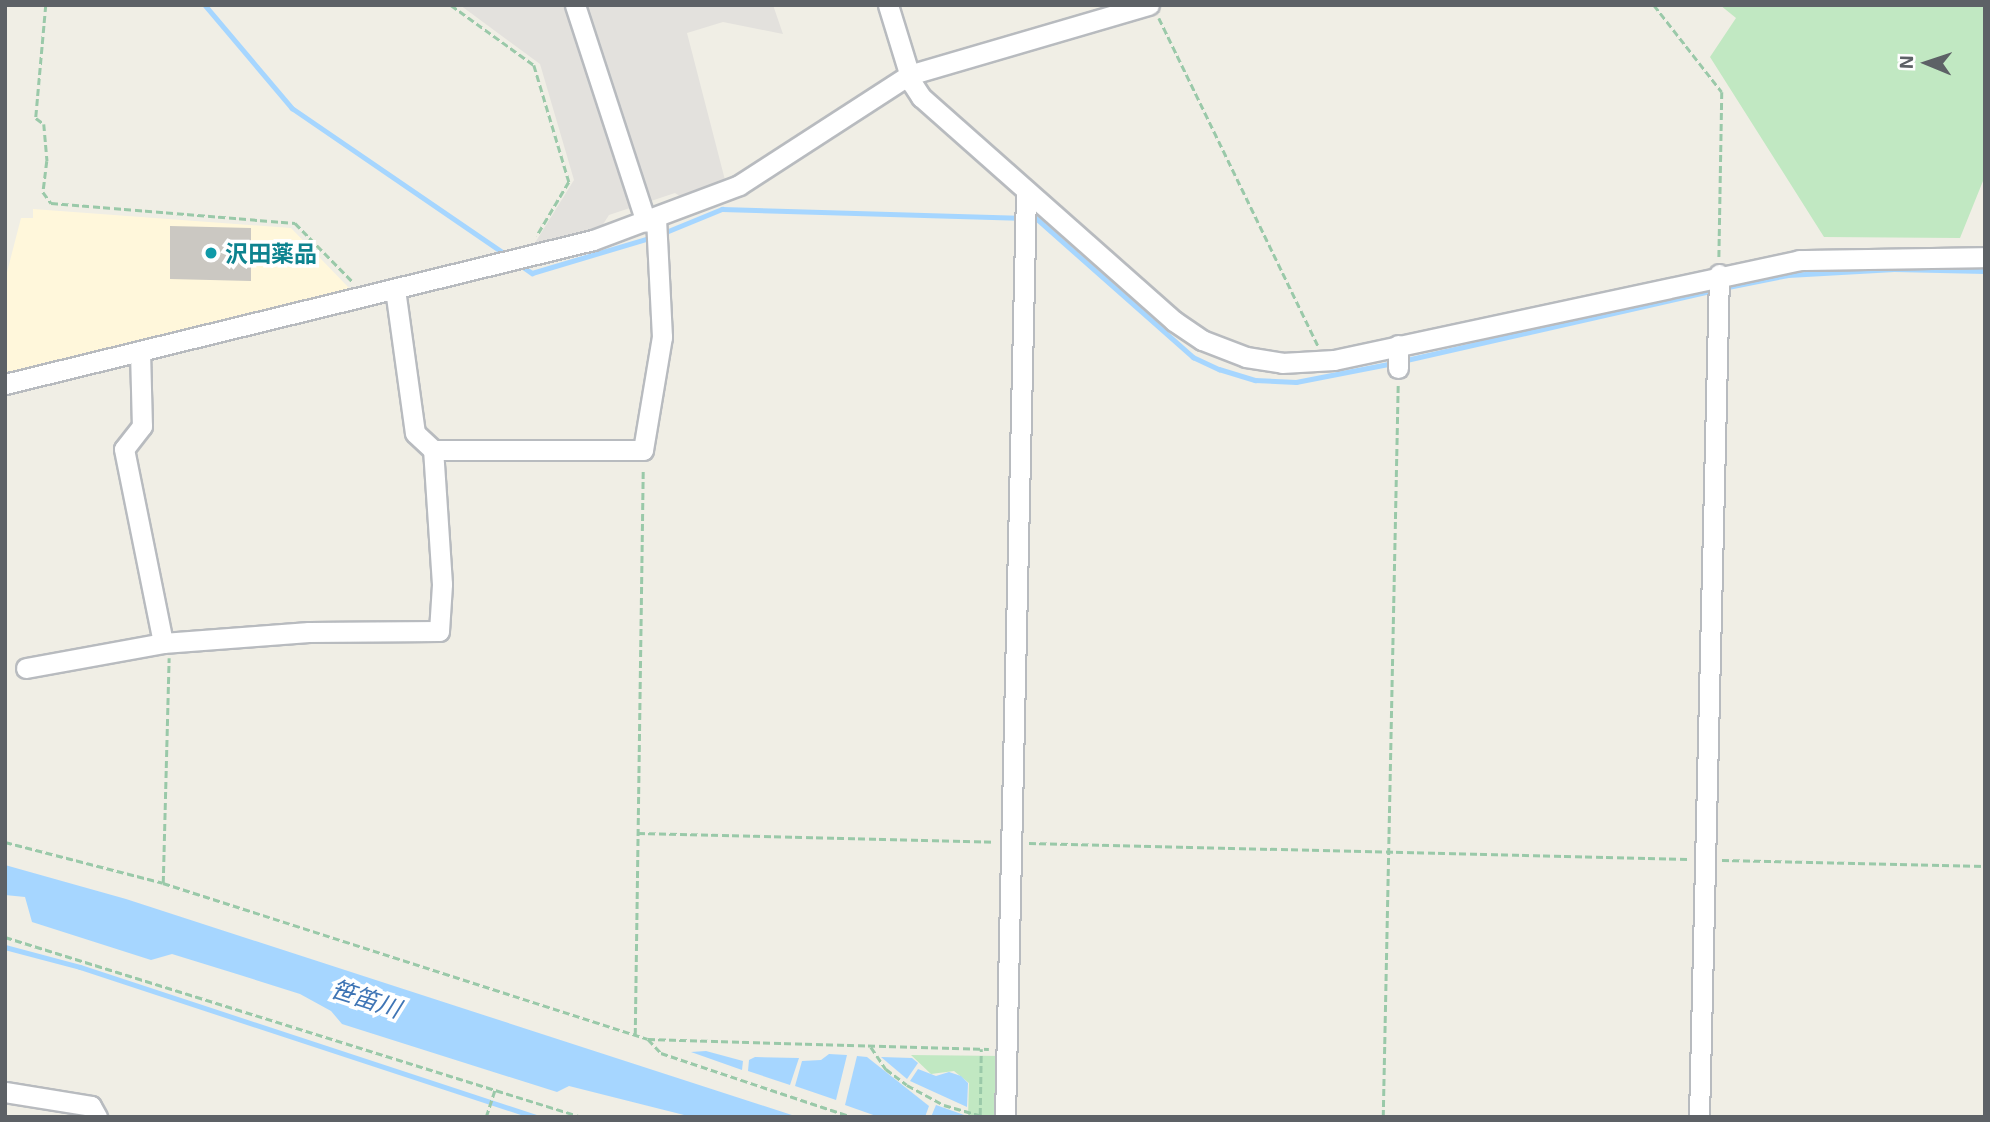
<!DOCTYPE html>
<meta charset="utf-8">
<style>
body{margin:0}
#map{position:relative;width:1990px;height:1122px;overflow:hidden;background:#f0eee5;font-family:"Exo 2","Noto Sans JP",sans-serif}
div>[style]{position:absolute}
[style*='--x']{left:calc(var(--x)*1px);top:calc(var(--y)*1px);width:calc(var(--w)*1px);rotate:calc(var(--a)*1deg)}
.commercial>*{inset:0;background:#fff7db}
.industrial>*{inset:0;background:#e3e1dd}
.green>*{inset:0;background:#c1e8c2}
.water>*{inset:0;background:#a6d6ff}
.stream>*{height:4.5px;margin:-2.25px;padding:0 2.25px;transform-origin:2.25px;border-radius:2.25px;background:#a6d6ff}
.building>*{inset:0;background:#cbc8c2}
.path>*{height:2.5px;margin-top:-1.25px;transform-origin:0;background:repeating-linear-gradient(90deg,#9ac9a9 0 7px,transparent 0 10.5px)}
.roads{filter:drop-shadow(2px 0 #b8bbbf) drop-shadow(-2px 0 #b8bbbf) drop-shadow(0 2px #b8bbbf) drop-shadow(0 -2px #b8bbbf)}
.minor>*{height:19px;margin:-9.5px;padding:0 9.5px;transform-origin:9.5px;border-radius:9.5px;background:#fff}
.dots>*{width:19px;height:19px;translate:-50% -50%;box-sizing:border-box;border:4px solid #fff;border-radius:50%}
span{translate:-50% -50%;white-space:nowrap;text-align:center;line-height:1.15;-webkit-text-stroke:7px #fff;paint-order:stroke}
.culture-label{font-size:23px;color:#0d838f;font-weight:700}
.left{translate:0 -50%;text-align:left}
.water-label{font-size:24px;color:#3f75b5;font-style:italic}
.frame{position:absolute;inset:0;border:7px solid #5d6166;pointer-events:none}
.north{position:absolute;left:1892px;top:28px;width:70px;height:70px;-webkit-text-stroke:5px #fff;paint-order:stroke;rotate:272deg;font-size:19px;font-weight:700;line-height:28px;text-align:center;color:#5d6166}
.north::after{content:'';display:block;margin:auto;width:24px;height:32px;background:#5d6166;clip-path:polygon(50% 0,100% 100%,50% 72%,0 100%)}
</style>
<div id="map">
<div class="commercial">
<i style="clip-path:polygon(33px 209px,291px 228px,351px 290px,5px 375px,5px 280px,21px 218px,33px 218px)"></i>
</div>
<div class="industrial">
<i style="clip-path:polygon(460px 5px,773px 5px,783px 34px,723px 22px,687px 33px,725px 180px,681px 197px,675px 193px,609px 215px,600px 229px,533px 246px,574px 180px,540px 64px)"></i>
</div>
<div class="green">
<i style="clip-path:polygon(1720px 5px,1985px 5px,1985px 176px,1960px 238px,1824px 237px,1710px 57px,1736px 18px)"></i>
<i style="clip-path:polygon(911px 1055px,1002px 1056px,998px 1117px,968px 1117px,969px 1083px,954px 1071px,931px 1074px)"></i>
</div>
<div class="water">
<i style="clip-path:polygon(5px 865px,126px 899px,798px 1117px,692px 1117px,569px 1086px,557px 1092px,342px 1024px,331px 1011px,300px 994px,240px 975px,172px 954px,151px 960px,32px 922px,25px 897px,5px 895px)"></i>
<i style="clip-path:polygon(706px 1051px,743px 1061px,742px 1070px,691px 1052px)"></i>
<i style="clip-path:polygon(829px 1054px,847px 1055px,836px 1100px,795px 1086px,802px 1061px,821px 1060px)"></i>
<i style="clip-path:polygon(857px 1056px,867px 1057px,929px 1106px,925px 1117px,879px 1117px,845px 1105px)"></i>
<i style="clip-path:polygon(755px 1057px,799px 1058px,790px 1085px,748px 1071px,749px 1060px)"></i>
<i style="clip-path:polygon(881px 1057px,912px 1058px,918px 1063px,907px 1079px)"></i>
<i style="clip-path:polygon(918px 1069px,936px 1076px,949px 1072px,961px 1076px,968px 1083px,967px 1107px,910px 1081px)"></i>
<i style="clip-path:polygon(936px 1105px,967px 1116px,967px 1117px,931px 1117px)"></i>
</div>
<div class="stream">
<i style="--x:205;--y:5;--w:135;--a:49.8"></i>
<i style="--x:292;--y:108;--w:260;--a:34.4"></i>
<i style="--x:1031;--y:218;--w:5;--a:0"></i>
<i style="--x:1036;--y:218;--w:210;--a:41.5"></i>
<i style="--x:1193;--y:357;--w:29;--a:25"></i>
<i style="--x:1219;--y:369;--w:38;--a:17"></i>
<i style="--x:1255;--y:380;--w:41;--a:2.8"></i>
<i style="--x:1296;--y:382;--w:100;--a:-11"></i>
<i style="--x:661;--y:234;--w:66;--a:-22.3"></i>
<i style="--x:722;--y:209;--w:300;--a:1.7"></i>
<i style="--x:519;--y:264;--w:16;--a:35"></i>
<i style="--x:532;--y:273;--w:126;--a:-16.6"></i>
<i style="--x:1723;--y:288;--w:66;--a:-11.3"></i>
<i style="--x:1788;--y:275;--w:106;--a:-3.2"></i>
<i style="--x:1894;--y:269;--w:91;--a:1.3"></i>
<i style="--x:1402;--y:361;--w:320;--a:-12.8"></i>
<i style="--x:5;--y:947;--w:78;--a:14.9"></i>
<i style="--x:80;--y:967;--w:481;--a:18.2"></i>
</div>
<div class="building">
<i style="clip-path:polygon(170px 226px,251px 228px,251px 281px,170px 279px)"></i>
</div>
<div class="path">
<i style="--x:46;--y:5;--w:113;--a:95.1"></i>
<i style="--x:36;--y:118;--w:10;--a:37"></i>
<i style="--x:44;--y:124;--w:37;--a:85"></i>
<i style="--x:47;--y:161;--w:31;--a:97"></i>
<i style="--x:43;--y:192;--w:14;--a:54"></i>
<i style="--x:51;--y:203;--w:245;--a:4.7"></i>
<i style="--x:295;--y:223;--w:83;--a:45.5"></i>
<i style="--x:451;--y:5;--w:102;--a:35.9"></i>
<i style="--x:534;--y:65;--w:122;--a:73.3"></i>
<i style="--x:569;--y:182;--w:63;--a:120.7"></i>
<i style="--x:1654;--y:5;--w:110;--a:52"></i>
<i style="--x:1722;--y:92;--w:167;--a:91"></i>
<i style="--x:1159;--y:18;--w:364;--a:64.1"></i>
<i style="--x:638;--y:833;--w:357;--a:1.4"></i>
<i style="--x:5;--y:842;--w:163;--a:14.5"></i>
<i style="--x:163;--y:883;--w:509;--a:17.83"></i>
<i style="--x:648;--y:1039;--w:341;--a:1.7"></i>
<i style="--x:1029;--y:843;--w:659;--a:1.39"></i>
<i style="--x:1722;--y:860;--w:263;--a:1.3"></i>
<i style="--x:163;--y:883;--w:225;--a:-88.5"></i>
<i style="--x:5;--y:937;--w:604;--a:17.33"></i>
<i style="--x:635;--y:1035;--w:567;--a:-89.19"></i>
<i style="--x:648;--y:1039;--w:19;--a:47"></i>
<i style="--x:661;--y:1053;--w:201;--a:18.5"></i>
<i style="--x:871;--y:1047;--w:27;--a:56"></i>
<i style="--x:886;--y:1069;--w:26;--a:37"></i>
<i style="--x:907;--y:1085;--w:42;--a:28.4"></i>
<i style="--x:944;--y:1105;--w:37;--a:16"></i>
<i style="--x:980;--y:1115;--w:66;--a:-89.1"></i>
<i style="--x:486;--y:1117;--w:28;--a:-72"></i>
<i style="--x:1383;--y:1117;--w:732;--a:-88.83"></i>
</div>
<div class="roads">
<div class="minor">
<i style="--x:575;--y:5;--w:228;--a:71.9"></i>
<i style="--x:888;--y:5;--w:82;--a:72.9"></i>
<i style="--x:912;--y:83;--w:17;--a:57"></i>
<i style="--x:921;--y:97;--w:338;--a:41.5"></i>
<i style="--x:1174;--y:321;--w:34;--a:34"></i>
<i style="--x:1202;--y:340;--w:47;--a:21.1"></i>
<i style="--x:1246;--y:357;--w:36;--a:9"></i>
<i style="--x:1282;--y:363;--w:52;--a:-3.3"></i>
<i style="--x:1334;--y:360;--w:476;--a:-12.1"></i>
<i style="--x:1799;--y:260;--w:186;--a:-0.9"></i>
<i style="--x:395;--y:289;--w:145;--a:82.1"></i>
<i style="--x:415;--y:433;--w:25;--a:43"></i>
<i style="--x:433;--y:450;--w:210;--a:0"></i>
<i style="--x:643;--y:450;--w:115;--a:-80.5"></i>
<i style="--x:662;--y:337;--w:118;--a:-92.9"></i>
<i style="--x:140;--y:351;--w:75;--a:88.5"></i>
<i style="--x:142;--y:426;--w:29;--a:128"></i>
<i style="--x:124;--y:449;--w:198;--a:78.6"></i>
<i style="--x:1398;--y:368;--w:23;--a:-90"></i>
<i style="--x:5;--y:384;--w:605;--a:-13.76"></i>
<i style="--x:593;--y:240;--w:156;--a:-20.6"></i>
<i style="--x:739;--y:185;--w:202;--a:-32.9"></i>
<i style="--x:909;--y:75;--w:250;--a:-16.3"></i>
<i style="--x:26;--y:668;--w:139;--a:-10.3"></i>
<i style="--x:163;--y:643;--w:146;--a:-4.3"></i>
<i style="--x:309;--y:632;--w:130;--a:-0.4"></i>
<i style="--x:439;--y:631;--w:47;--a:-86.3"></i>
<i style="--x:442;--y:584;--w:134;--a:-93.8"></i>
<i style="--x:5;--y:1092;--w:87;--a:9.2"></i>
<i style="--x:91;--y:1106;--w:13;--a:61"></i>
<i style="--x:1005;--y:1117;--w:926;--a:-88.7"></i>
<i style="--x:1699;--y:1117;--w:843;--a:-88.64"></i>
</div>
</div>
<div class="dots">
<i style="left:211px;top:253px;background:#0f9aa8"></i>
</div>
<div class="culture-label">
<span class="left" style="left:225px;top:253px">沢田薬品</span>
</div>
<div class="water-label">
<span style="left:366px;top:998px;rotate:18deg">笹笛川</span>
</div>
<div class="frame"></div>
<div class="north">N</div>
</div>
